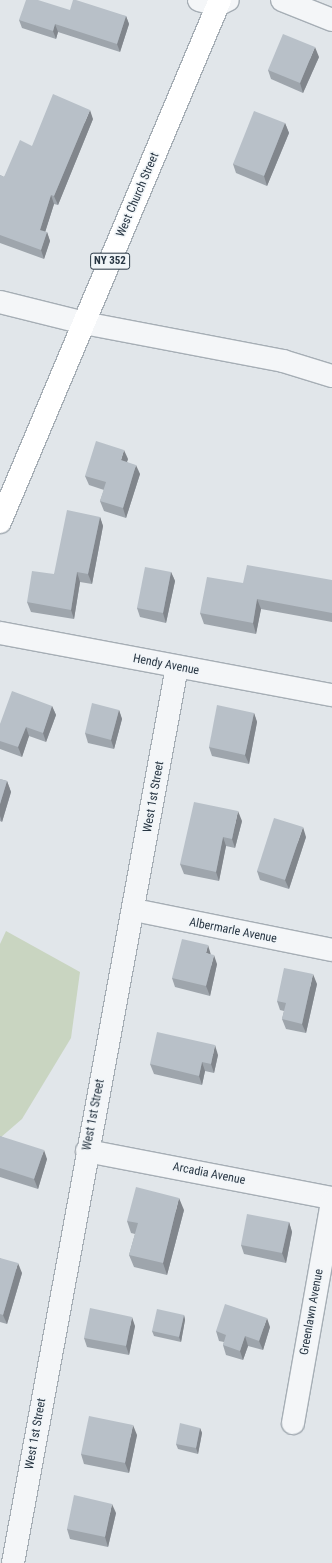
<!DOCTYPE html>
<style>
body{margin:0}
#map{position:relative;width:332px;height:1563px;overflow:hidden;background:#e1e6ea;font-family:"Roboto Condensed",sans-serif}
div>[style]{position:absolute}
[style*='--x']{left:calc(var(--x)*1px);top:calc(var(--y)*1px);width:calc(var(--w)*1px);rotate:calc(var(--a)*1deg)}
.green>*{inset:0;background:#c9d5c1}
.roads{filter:drop-shadow(1px 0 #a6aeb5) drop-shadow(-1px 0 #a6aeb5) drop-shadow(0 1px #a6aeb5) drop-shadow(0 -1px #a6aeb5)}
.minor>*{height:22px;margin:-11px;padding:0 11px;transform-origin:11px;border-radius:11px;background:#f4f6f8}
.major>*{height:22px;margin:-11px;padding:0 11px;transform-origin:11px;border-radius:11px;background:#fff}
.wall>*{inset:0;background:#9ea5ac}
.shaded-wall>*{inset:0;background:#81868c}
.building>*{inset:0;background:#b8c0c8}
span{translate:-50% -50%;white-space:nowrap;text-align:center;line-height:1.15;-webkit-text-stroke:3px #f1f5f8;paint-order:stroke}
.shield-label span{padding:1px 3px;background:#f1f5f8;border:1px solid;border-radius:3px;-webkit-text-stroke-width:0}
.shield-label{font-size:11px;color:#283643;font-weight:700}
.street-label{font-size:12px;color:#283643}
</style>
<div id="map">
<div class="green">
<i style="clip-path:polygon(6px 931px,80px 972px,71px 1038px,22px 1119px,0 1138px,0 944px)"></i>
</div>
<div class="roads">
<div class="minor">
<i style="--x:199;--y:0;--w:20;--a:15"></i>
<i style="--x:218;--y:5;--w:11;--a:-27"></i>
<i style="--x:282;--y:0;--w:54;--a:21.8"></i>
<i style="--x:0;--y:302;--w:87;--a:14"></i>
<i style="--x:84;--y:323;--w:203;--a:10.8"></i>
<i style="--x:283;--y:361;--w:51;--a:17"></i>
<i style="--x:0;--y:633;--w:338;--a:10.6"></i>
<i style="--x:134;--y:910;--w:202;--a:11.4"></i>
<i style="--x:87;--y:1151;--w:249;--a:10.9"></i>
<i style="--x:293;--y:1423;--w:225;--a:-80"></i>
<i style="--x:13;--y:1563;--w:911;--a:-79.63"></i>
</div>
<div class="major">
<i style="--x:0;--y:522;--w:566;--a:-67.15"></i>
</div>
</div>
<div class="wall">
<i style="clip-path:polygon(70px 10px,126px 16px,129px 24px,120px 52px,58px 32px,56px 39px,22px 28px,19px 20px)"></i>
<i style="clip-path:polygon(319px 57px,303px 93px,271px 79px,268px 70px)"></i>
<i style="clip-path:polygon(93px 119px,58px 205px,54px 204px,45px 232px,47px 232px,50px 241px,44px 259px,0 243px,0 175px,4px 177px,32px 146px)"></i>
<i style="clip-path:polygon(285px 123px,289px 133px,267px 186px,236px 173px,233px 164px)"></i>
<i style="clip-path:polygon(128px 459px,127px 462px,140px 474px,126px 518px,104px 511px,100px 501px,104px 490px,89px 485px,85px 476px)"></i>
<i style="clip-path:polygon(100px 517px,103px 526px,92px 584px,80px 582px,74px 619px,31px 612px,27px 602px,54px 574px)"></i>
<i style="clip-path:polygon(171px 572px,175px 581px,166px 623px,140px 617px,137px 608px)"></i>
<i style="clip-path:polygon(332px 580px,332px 622px,261px 609px,256px 634px,204px 624px,200px 613px,243px 583px)"></i>
<i style="clip-path:polygon(52px 706px,56px 715px,46px 742px,29px 736px,22px 757px,0 749px,0 724px)"></i>
<i style="clip-path:polygon(119px 710px,122px 719px,114px 749px,88px 743px,85px 733px)"></i>
<i style="clip-path:polygon(254px 713px,257px 722px,249px 764px,212px 756px,209px 747px)"></i>
<i style="clip-path:polygon(0 779px,7px 781px,11px 792px,2px 822px,0 821px)"></i>
<i style="clip-path:polygon(242px 821px,235px 848px,226px 846px,219px 881px,184px 874px,180px 864px)"></i>
<i style="clip-path:polygon(306px 837px,289px 889px,260px 880px,257px 871px)"></i>
<i style="clip-path:polygon(217px 964px,210px 996px,175px 987px,172px 978px)"></i>
<i style="clip-path:polygon(317px 984px,306px 1033px,286px 1029px,282px 1019px,284px 1011px,280px 1010px,277px 1001px)"></i>
<i style="clip-path:polygon(218px 1055px,214px 1073px,205px 1071px,202px 1085px,154px 1074px,150px 1064px)"></i>
<i style="clip-path:polygon(0 1136px,47px 1159px,38px 1189px,0 1177px)"></i>
<i style="clip-path:polygon(184px 1210px,167px 1275px,134px 1267px,129px 1255px,135px 1234px,131px 1233px,127px 1221px)"></i>
<i style="clip-path:polygon(289px 1222px,292px 1232px,286px 1263px,244px 1254px,241px 1245px)"></i>
<i style="clip-path:polygon(0 1258px,22px 1273px,7px 1324px,0 1322px)"></i>
<i style="clip-path:polygon(184px 1315px,185px 1320px,181px 1342px,154px 1336px,152px 1331px)"></i>
<i style="clip-path:polygon(135px 1326px,129px 1355px,87px 1347px,84px 1338px)"></i>
<i style="clip-path:polygon(270px 1327px,263px 1350px,248px 1346px,243px 1360px,226px 1355px,223px 1345px,224px 1342px,219px 1341px,216px 1331px)"></i>
<i style="clip-path:polygon(200px 1428px,202px 1433px,198px 1454px,178px 1449px,176px 1444px)"></i>
<i style="clip-path:polygon(137px 1435px,129px 1473px,84px 1464px,81px 1454px)"></i>
<i style="clip-path:polygon(116px 1513px,108px 1547px,70px 1539px,67px 1529px)"></i>
</div>
<div class="shaded-wall">
<i style="clip-path:polygon(126px 16px,129px 24px,120px 52px,117px 44px)"></i>
<i style="clip-path:polygon(55px 24px,58px 32px,56px 39px,53px 31px)"></i>
<i style="clip-path:polygon(315px 47px,319px 57px,303px 93px,300px 83px)"></i>
<i style="clip-path:polygon(90px 110px,93px 119px,58px 205px,54px 196px)"></i>
<i style="clip-path:polygon(285px 123px,289px 133px,267px 186px,264px 176px)"></i>
<i style="clip-path:polygon(51px 195px,54px 204px,43px 239px,40px 230px)"></i>
<i style="clip-path:polygon(47px 232px,50px 241px,44px 259px,41px 250px)"></i>
<i style="clip-path:polygon(124px 450px,128px 459px,124px 470px,121px 460px)"></i>
<i style="clip-path:polygon(136px 465px,140px 474px,126px 518px,123px 508px)"></i>
<i style="clip-path:polygon(100px 517px,103px 526px,92px 584px,88px 574px)"></i>
<i style="clip-path:polygon(77px 572px,80px 582px,74px 619px,71px 610px)"></i>
<i style="clip-path:polygon(171px 572px,175px 581px,166px 623px,163px 613px)"></i>
<i style="clip-path:polygon(257px 599px,261px 609px,256px 634px,253px 623px)"></i>
<i style="clip-path:polygon(52px 706px,56px 715px,46px 742px,43px 733px)"></i>
<i style="clip-path:polygon(119px 710px,122px 719px,114px 749px,111px 740px)"></i>
<i style="clip-path:polygon(254px 713px,257px 722px,249px 764px,245px 755px)"></i>
<i style="clip-path:polygon(26px 727px,29px 736px,22px 757px,18px 747px)"></i>
<i style="clip-path:polygon(7px 781px,11px 792px,2px 822px,0 816px,0 804px)"></i>
<i style="clip-path:polygon(238px 811px,242px 821px,235px 848px,232px 839px)"></i>
<i style="clip-path:polygon(303px 827px,306px 837px,289px 889px,285px 880px)"></i>
<i style="clip-path:polygon(223px 837px,226px 846px,219px 881px,216px 872px)"></i>
<i style="clip-path:polygon(208px 945px,211px 955px,206px 953px)"></i>
<i style="clip-path:polygon(214px 955px,217px 964px,210px 996px,206px 986px)"></i>
<i style="clip-path:polygon(313px 974px,317px 984px,306px 1033px,302px 1024px)"></i>
<i style="clip-path:polygon(215px 1045px,218px 1055px,214px 1073px,211px 1064px)"></i>
<i style="clip-path:polygon(202px 1062px,205px 1071px,202px 1085px,199px 1076px)"></i>
<i style="clip-path:polygon(44px 1150px,47px 1159px,38px 1189px,34px 1179px)"></i>
<i style="clip-path:polygon(179px 1198px,184px 1210px,167px 1275px,163px 1263px)"></i>
<i style="clip-path:polygon(289px 1222px,292px 1232px,286px 1263px,282px 1253px)"></i>
<i style="clip-path:polygon(18px 1263px,22px 1273px,7px 1324px,3px 1315px)"></i>
<i style="clip-path:polygon(184px 1315px,185px 1320px,181px 1342px,179px 1337px)"></i>
<i style="clip-path:polygon(132px 1317px,135px 1326px,129px 1355px,126px 1346px)"></i>
<i style="clip-path:polygon(267px 1318px,270px 1327px,263px 1350px,259px 1341px)"></i>
<i style="clip-path:polygon(245px 1336px,248px 1346px,243px 1360px,240px 1351px)"></i>
<i style="clip-path:polygon(133px 1425px,137px 1435px,129px 1473px,125px 1463px)"></i>
<i style="clip-path:polygon(200px 1428px,202px 1433px,198px 1454px,196px 1448px)"></i>
<i style="clip-path:polygon(112px 1504px,116px 1513px,108px 1547px,105px 1537px)"></i>
</div>
<div class="building">
<i style="clip-path:polygon(26px 0,38px 0,70px 10px,73px 0,76px 0,126px 16px,117px 44px,55px 24px,53px 31px,19px 20px)"></i>
<i style="clip-path:polygon(283px 34px,315px 47px,300px 83px,268px 70px)"></i>
<i style="clip-path:polygon(53px 94px,90px 110px,54px 196px,51px 195px,40px 230px,47px 232px,41px 250px,0 235px,0 175px,4px 177px,20px 140px,32px 146px)"></i>
<i style="clip-path:polygon(254px 111px,285px 123px,264px 176px,233px 164px)"></i>
<i style="clip-path:polygon(96px 441px,124px 450px,121px 460px,136px 465px,123px 508px,100px 501px,106px 482px,85px 476px)"></i>
<i style="clip-path:polygon(67px 510px,100px 517px,88px 574px,77px 572px,71px 610px,27px 602px,32px 571px,54px 574px)"></i>
<i style="clip-path:polygon(247px 565px,332px 580px,332px 613px,257px 599px,253px 623px,200px 613px,207px 577px,243px 583px)"></i>
<i style="clip-path:polygon(145px 567px,171px 572px,163px 613px,137px 608px)"></i>
<i style="clip-path:polygon(12px 691px,52px 706px,43px 733px,26px 727px,18px 747px,0 741px,0 724px)"></i>
<i style="clip-path:polygon(92px 703px,119px 710px,111px 740px,85px 733px)"></i>
<i style="clip-path:polygon(217px 705px,254px 713px,245px 755px,209px 747px)"></i>
<i style="clip-path:polygon(0 779px,7px 781px,0 804px)"></i>
<i style="clip-path:polygon(194px 802px,238px 811px,232px 839px,223px 837px,216px 872px,180px 864px)"></i>
<i style="clip-path:polygon(274px 818px,303px 827px,285px 880px,257px 871px)"></i>
<i style="clip-path:polygon(182px 939px,208px 945px,206px 953px,214px 955px,206px 986px,172px 978px)"></i>
<i style="clip-path:polygon(284px 968px,313px 974px,302px 1024px,282px 1019px,286px 1003px,277px 1001px)"></i>
<i style="clip-path:polygon(157px 1032px,215px 1045px,211px 1064px,202px 1062px,199px 1076px,150px 1064px)"></i>
<i style="clip-path:polygon(0 1136px,44px 1150px,34px 1179px,0 1168px)"></i>
<i style="clip-path:polygon(136px 1187px,179px 1198px,163px 1263px,129px 1255px,138px 1223px,127px 1221px)"></i>
<i style="clip-path:polygon(247px 1214px,289px 1222px,282px 1253px,241px 1245px)"></i>
<i style="clip-path:polygon(0 1258px,18px 1263px,3px 1315px,0 1314px)"></i>
<i style="clip-path:polygon(225px 1304px,267px 1318px,259px 1341px,245px 1336px,240px 1351px,223px 1345px,226px 1335px,216px 1331px)"></i>
<i style="clip-path:polygon(90px 1308px,132px 1317px,126px 1346px,84px 1338px)"></i>
<i style="clip-path:polygon(157px 1309px,184px 1315px,179px 1337px,152px 1331px)"></i>
<i style="clip-path:polygon(89px 1416px,133px 1425px,125px 1463px,81px 1454px)"></i>
<i style="clip-path:polygon(180px 1423px,200px 1428px,196px 1448px,176px 1444px)"></i>
<i style="clip-path:polygon(74px 1495px,112px 1504px,105px 1537px,67px 1529px)"></i>
</div>
<div class="shield-label">
<span style="left:110px;top:261px">NY 352</span>
</div>
<div class="street-label">
<span style="left:138px;top:195px;rotate:-67deg">West Church Street</span>
<span style="left:166px;top:665px;rotate:11deg">Hendy Avenue</span>
<span style="left:154px;top:797px;rotate:-80deg">West 1st Street</span>
<span style="left:233px;top:931px;rotate:11deg">Albermarle Avenue</span>
<span style="left:94px;top:1115px;rotate:-79deg">West 1st Street</span>
<span style="left:209px;top:1174px;rotate:11deg">Arcadia Avenue</span>
<span style="left:312px;top:1312px;rotate:-80deg">Greenlawn Avenue</span>
<span style="left:36px;top:1434px;rotate:-80deg">West 1st Street</span>
</div>
</div>
